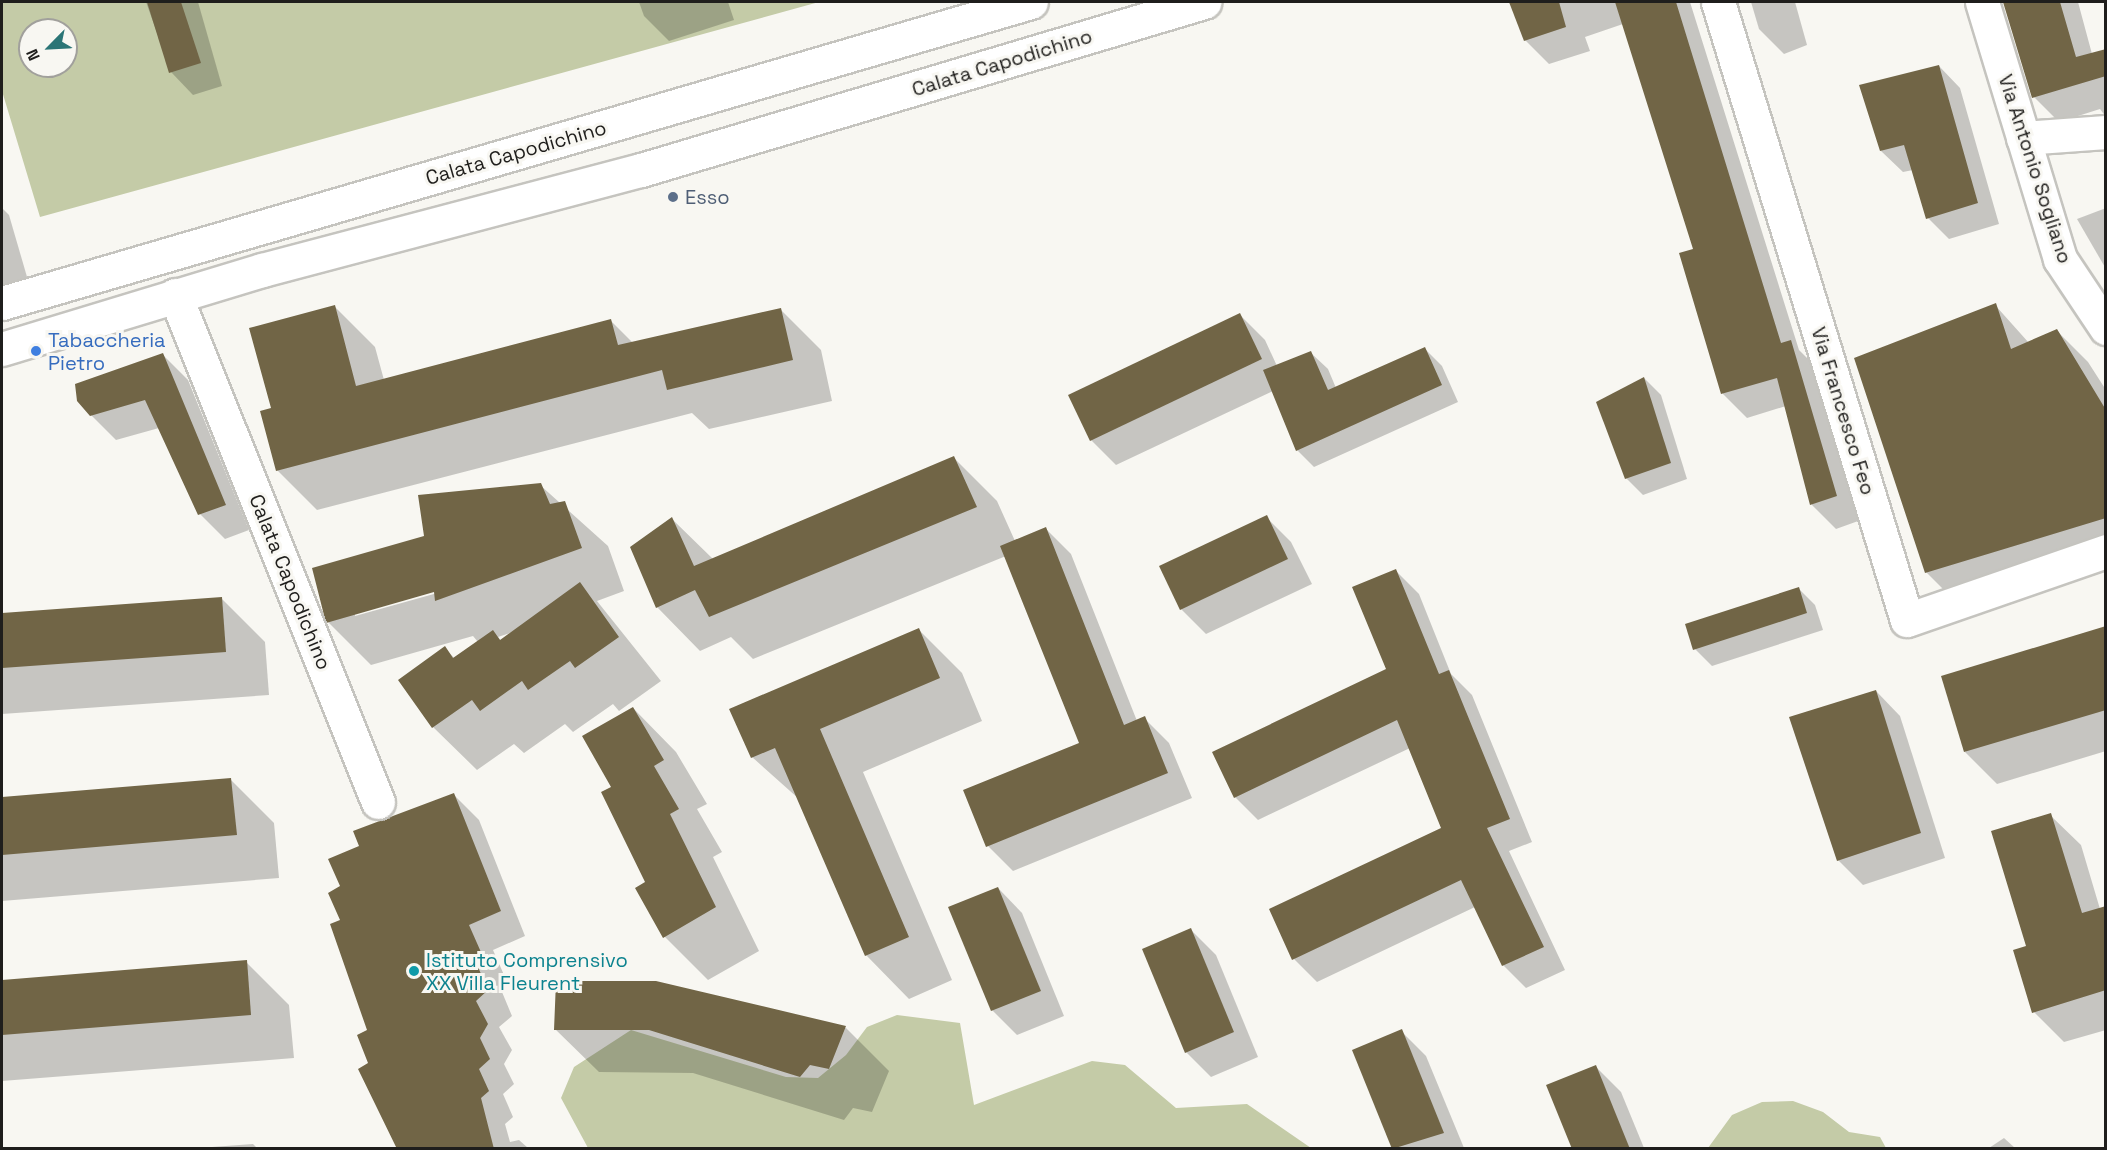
<!DOCTYPE html>
<style>
body{margin:0}
#map{position:relative;width:2107px;height:1150px;overflow:hidden;background:#f8f7f2;font-family:"Space Grotesk",sans-serif}
div>[style]{position:absolute}
[style*='--x']{left:calc(var(--x)*1px);top:calc(var(--y)*1px);width:calc(var(--w)*1px);rotate:calc(var(--a)*1deg)}
.forest>*{inset:0;background:#c4cba7}
.shadow>*{inset:0;background:#0003}
.building>*{inset:0;background:#716546}
.roads{filter:drop-shadow(2px 0 #c5c4bf) drop-shadow(-2px 0 #c5c4bf) drop-shadow(0 2px #c5c4bf) drop-shadow(0 -2px #c5c4bf)}
.minor>*{height:33px;margin:-16.5px;padding:0 16.5px;transform-origin:16.5px;border-radius:16.5px;background:#fff}
.secondary>*{height:33px;margin:-16.5px;padding:0 16.5px;transform-origin:16.5px;border-radius:16.5px;background:#fff}
.dots>*{width:16px;height:16px;translate:-50% -50%;box-sizing:border-box;border:3px solid #f8f7f2;border-radius:50%}
span{translate:-50% -50%;white-space:nowrap;text-align:center;line-height:1.15;-webkit-text-stroke:6px #f8f7f2;paint-order:stroke}
.street-label{font-size:20px;color:#1f1e1c}
.service-label{font-size:20px;color:#4e5e75}
.left{translate:0 -50%;text-align:left}
.shop-label{font-size:20px;color:#366cbe}
.culture-label{font-size:20px;color:#0d838f}
.frame{position:absolute;inset:0;border:3px solid #1f1e1c;pointer-events:none}
.north{position:absolute;left:18px;top:18px;width:60px;height:60px;box-sizing:border-box;background:#f8f7f2;border:2px solid #a1a09c;border-radius:50%;rotate:246deg;font-size:16px;font-weight:700;line-height:24px;text-align:center;color:#1f1e1c}
.north::after{content:'';display:block;margin:auto;width:21px;height:27px;background:#2b7576;clip-path:polygon(50% 0,100% 100%,50% 72%,0 100%)}
</style>
<div id="map">
<div class="forest">
<i style="clip-path:polygon(evenodd,2px 2px,819px 2px,40px 217px,2px 91px,2px 2px,30px 30px,66px 30px,66px 66px,30px 66px,30px 30px)"></i>
<i style="clip-path:polygon(897px 1015px,960px 1023px,974px 1105px,1092px 1061px,1125px 1065px,1176px 1108px,1247px 1104px,1311px 1148px,588px 1148px,561px 1098px,574px 1067px,631px 1030px,786px 1077px,818px 1078px,846px 1055px,867px 1027px)"></i>
<i style="clip-path:polygon(1793px 1101px,1823px 1112px,1849px 1132px,1880px 1137px,1886px 1148px,1708px 1148px,1732px 1115px,1762px 1102px)"></i>
</div>
<div class="shadow">
<i style="clip-path:polygon(146px 2px,198px 2px,222px 86px,193px 95px,171px 72px)"></i>
<i style="clip-path:polygon(639px 2px,728px 2px,734px 20px,669px 41px,644px 16px)"></i>
<i style="clip-path:polygon(1510px 2px,1690px 2px,1799px 350px,1815px 366px,1861px 520px,1836px 529px,1812px 505px,1786px 406px,1747px 418px,1723px 394px,1695px 250px,1623px 24px,1585px 37px,1590px 51px,1549px 64px,1525px 40px)"></i>
<i style="clip-path:polygon(1751px 2px,1795px 2px,1807px 45px,1784px 54px,1759px 29px)"></i>
<i style="clip-path:polygon(2005px 2px,2078px 2px,2092px 54px,2106px 51px,2106px 117px,2100px 109px,2059px 122px,2034px 97px)"></i>
<i style="clip-path:polygon(1939px 66px,1960px 88px,1999px 224px,1949px 239px,1928px 218px,1913px 170px,1903px 172px,1881px 151px)"></i>
<i style="clip-path:polygon(2px 208px,9px 215px,32px 294px,2px 303px)"></i>
<i style="clip-path:polygon(2106px 208px,2106px 269px,2077px 219px)"></i>
<i style="clip-path:polygon(1995px 305px,2029px 343px,2057px 331px,2088px 362px,2106px 390px,2106px 559px,1958px 604px,1926px 572px)"></i>
<i style="clip-path:polygon(334px 306px,375px 347px,384px 380px,611px 321px,633px 343px,780px 309px,821px 350px,832px 401px,709px 429px,692px 413px,317px 510px,277px 470px,273px 409px)"></i>
<i style="clip-path:polygon(1240px 315px,1265px 340px,1277px 366px,1311px 353px,1328px 369px,1336px 388px,1425px 349px,1442px 366px,1458px 402px,1314px 467px,1297px 450px,1273px 391px,1116px 465px,1091px 440px)"></i>
<i style="clip-path:polygon(163px 355px,188px 380px,249px 530px,225px 539px,200px 514px,159px 428px,116px 440px,91px 415px)"></i>
<i style="clip-path:polygon(1644px 378px,1661px 395px,1687px 479px,1643px 495px,1626px 478px)"></i>
<i style="clip-path:polygon(954px 458px,997px 501px,1015px 541px,1046px 529px,1071px 554px,1137px 721px,1144px 718px,1169px 743px,1192px 798px,1013px 871px,988px 846px,1081px 744px,1006px 556px,753px 659px,731px 637px,700px 651px,657px 607px,672px 519px,713px 559px)"></i>
<i style="clip-path:polygon(evenodd,540px 485px,608px 546px,624px 591px,597px 601px,661px 681px,619px 711px,613px 704px,573px 732px,565px 724px,524px 753px,514px 744px,477px 770px,433px 727px,445px 648px,455px 659px,478px 642px,473px 636px,371px 665px,328px 622px,425px 537px,540px 485px,440px 589px,441px 592px,355px 616px,355px 613px,440px 589px,540px 485px,513px 632px,501px 641px,498px 637px,513px 632px)"></i>
<i style="clip-path:polygon(1266px 517px,1291px 542px,1312px 584px,1206px 634px,1181px 609px)"></i>
<i style="clip-path:polygon(1396px 571px,1419px 594px,1451px 674px,1472px 695px,1532px 842px,1509px 851px,1565px 970px,1526px 988px,1503px 965px,1475px 907px,1317px 982px,1294px 959px,1443px 829px,1410px 748px,1258px 820px,1235px 797px,1388px 670px)"></i>
<i style="clip-path:polygon(1798px 588px,1815px 605px,1823px 630px,1712px 666px,1695px 649px)"></i>
<i style="clip-path:polygon(222px 599px,265px 642px,269px 695px,2px 714px,2px 614px)"></i>
<i style="clip-path:polygon(2106px 627px,2106px 751px,1997px 784px,1965px 752px)"></i>
<i style="clip-path:polygon(919px 630px,962px 673px,982px 721px,863px 772px,952px 980px,909px 999px,866px 955px,799px 799px,752px 757px)"></i>
<i style="clip-path:polygon(1876px 691px,1900px 716px,1945px 858px,1863px 885px,1838px 860px)"></i>
<i style="clip-path:polygon(633px 708px,676px 752px,707px 804px,697px 809px,722px 852px,713px 857px,759px 951px,708px 980px,665px 937px,613px 787px)"></i>
<i style="clip-path:polygon(231px 780px,274px 823px,279px 878px,2px 901px,2px 799px)"></i>
<i style="clip-path:polygon(454px 795px,479px 820px,525px 936px,493px 950px,508px 984px,502px 992px,512px 1016px,499px 1027px,512px 1050px,504px 1064px,514px 1084px,503px 1094px,513px 1117px,505px 1124px,510px 1142px,519px 1140px,528px 1148px,398px 1148px,370px 1063px,369px 1031px,341px 920px,342px 887px,361px 847px)"></i>
<i style="clip-path:polygon(2050px 815px,2081px 845px,2100px 909px,2106px 907px,2106px 1030px,2064px 1042px,2034px 1012px,2028px 947px)"></i>
<i style="clip-path:polygon(998px 888px,1022px 913px,1064px 1016px,1017px 1035px,992px 1010px)"></i>
<i style="clip-path:polygon(1191px 930px,1216px 955px,1258px 1057px,1211px 1077px,1186px 1052px)"></i>
<i style="clip-path:polygon(246px 962px,289px 1005px,294px 1058px,2px 1081px,2px 981px)"></i>
<i style="clip-path:polygon(656px 982px,846px 1028px,889px 1071px,872px 1112px,853px 1108px,844px 1120px,693px 1073px,599px 1072px,555px 1029px)"></i>
<i style="clip-path:polygon(1401px 1031px,1426px 1056px,1464px 1148px,1394px 1148px,1354px 1050px)"></i>
<i style="clip-path:polygon(1596px 1067px,1621px 1092px,1644px 1148px,1574px 1148px)"></i>
<i style="clip-path:polygon(2004px 1138px,2015px 1148px,1989px 1148px)"></i>
<i style="clip-path:polygon(253px 1144px,257px 1148px,198px 1148px)"></i>
</div>
<div class="building">
<i style="clip-path:polygon(147px 2px,181px 2px,201px 63px,169px 73px)"></i>
<i style="clip-path:polygon(1509px 2px,1559px 2px,1566px 27px,1524px 41px)"></i>
<i style="clip-path:polygon(1615px 2px,1676px 2px,1781px 343px,1791px 340px,1837px 496px,1810px 505px,1777px 378px,1721px 394px,1679px 253px,1693px 249px)"></i>
<i style="clip-path:polygon(2003px 2px,2060px 2px,2076px 57px,2106px 49px,2106px 76px,2032px 98px)"></i>
<i style="clip-path:polygon(1939px 65px,1978px 203px,1926px 219px,1904px 145px,1880px 151px,1859px 85px)"></i>
<i style="clip-path:polygon(1996px 303px,2011px 349px,2057px 329px,2106px 410px,2106px 518px,1925px 573px,1854px 358px)"></i>
<i style="clip-path:polygon(335px 305px,356px 386px,611px 319px,618px 345px,781px 308px,793px 360px,667px 390px,662px 370px,276px 471px,260px 411px,271px 408px,249px 328px)"></i>
<i style="clip-path:polygon(1240px 313px,1262px 359px,1090px 441px,1068px 395px)"></i>
<i style="clip-path:polygon(1425px 347px,1442px 385px,1296px 451px,1263px 370px,1311px 351px,1328px 390px)"></i>
<i style="clip-path:polygon(163px 353px,226px 505px,198px 515px,145px 400px,90px 416px,77px 401px,75px 384px)"></i>
<i style="clip-path:polygon(1644px 377px,1671px 463px,1625px 479px,1596px 402px)"></i>
<i style="clip-path:polygon(954px 456px,977px 507px,709px 617px,695px 590px,656px 608px,630px 547px,672px 517px,694px 566px)"></i>
<i style="clip-path:polygon(541px 483px,550px 504px,565px 501px,582px 548px,435px 601px,434px 592px,326px 623px,312px 568px,424px 536px,418px 495px)"></i>
<i style="clip-path:polygon(1267px 515px,1288px 559px,1180px 610px,1159px 566px)"></i>
<i style="clip-path:polygon(1046px 527px,1124px 725px,1145px 716px,1168px 773px,986px 847px,963px 790px,1079px 743px,1000px 546px)"></i>
<i style="clip-path:polygon(1396px 569px,1439px 674px,1449px 670px,1510px 819px,1487px 828px,1544px 947px,1502px 966px,1461px 880px,1292px 960px,1269px 909px,1441px 828px,1397px 720px,1234px 798px,1212px 752px,1386px 669px,1352px 587px)"></i>
<i style="clip-path:polygon(580px 582px,619px 637px,575px 668px,570px 661px,528px 690px,522px 681px,480px 711px,472px 700px,432px 728px,398px 680px,445px 646px,453px 658px,493px 630px,500px 640px)"></i>
<i style="clip-path:polygon(1799px 587px,1807px 613px,1693px 650px,1685px 624px)"></i>
<i style="clip-path:polygon(222px 597px,226px 652px,2px 668px,2px 613px)"></i>
<i style="clip-path:polygon(2106px 626px,2106px 710px,1964px 752px,1941px 676px)"></i>
<i style="clip-path:polygon(919px 628px,940px 678px,820px 729px,909px 937px,865px 956px,775px 748px,751px 758px,729px 709px)"></i>
<i style="clip-path:polygon(1876px 690px,1921px 833px,1837px 861px,1789px 717px)"></i>
<i style="clip-path:polygon(633px 707px,664px 760px,654px 766px,679px 809px,670px 814px,716px 907px,663px 938px,635px 888px,645px 882px,601px 792px,611px 787px,582px 736px)"></i>
<i style="clip-path:polygon(231px 778px,237px 835px,2px 855px,2px 797px)"></i>
<i style="clip-path:polygon(454px 793px,501px 911px,469px 925px,484px 959px,478px 967px,488px 990px,476px 1001px,488px 1024px,480px 1038px,490px 1059px,479px 1069px,489px 1091px,481px 1098px,494px 1149px,397px 1149px,358px 1069px,368px 1063px,357px 1035px,367px 1030px,330px 924px,340px 920px,328px 893px,340px 886px,328px 859px,359px 846px,353px 831px)"></i>
<i style="clip-path:polygon(2051px 813px,2082px 913px,2106px 906px,2106px 990px,2032px 1013px,2013px 950px,2026px 946px,1991px 831px)"></i>
<i style="clip-path:polygon(998px 887px,1041px 991px,991px 1011px,948px 907px)"></i>
<i style="clip-path:polygon(1191px 928px,1234px 1032px,1185px 1053px,1142px 949px)"></i>
<i style="clip-path:polygon(247px 960px,251px 1015px,2px 1035px,2px 980px)"></i>
<i style="clip-path:polygon(556px 981px,656px 981px,846px 1026px,829px 1069px,810px 1065px,800px 1077px,649px 1030px,554px 1030px)"></i>
<i style="clip-path:polygon(1402px 1029px,1444px 1133px,1392px 1149px,1352px 1050px)"></i>
<i style="clip-path:polygon(1596px 1065px,1630px 1149px,1572px 1149px,1546px 1085px)"></i>
</div>
<div class="roads">
<div class="minor">
<i style="--x:1718;--y:2;--w:646;--a:73"></i>
<i style="--x:1907;--y:620;--w:211;--a:-19.1"></i>
<i style="--x:1982;--y:2;--w:269;--a:73.1"></i>
<i style="--x:2060;--y:259;--w:83;--a:56.3"></i>
<i style="--x:2023;--y:138;--w:83;--a:-4.1"></i>
<i style="--x:175;--y:295;--w:546;--a:68.18"></i>
</div>
<div class="secondary">
<i style="--x:2;--y:303;--w:1072;--a:-16.31"></i>
<i style="--x:2;--y:349;--w:272;--a:-16.9"></i>
<i style="--x:262;--y:270;--w:392;--a:-14.8"></i>
<i style="--x:641;--y:170;--w:588;--a:-16.62"></i>
</div>
</div>
<div class="dots">
<i style="left:673px;top:197px;background:#5c6f8a"></i>
<i style="left:36px;top:351px;background:#3f7fe0"></i>
<i style="left:414px;top:971px;background:#0f9aa8"></i>
</div>
<div class="street-label">
<span style="left:1002px;top:63px;rotate:-17deg">Calata Capodichino</span>
<span style="left:516px;top:153px;rotate:-16deg">Calata Capodichino</span>
<span style="left:2035px;top:169px;rotate:72deg">Via Antonio Sogliano</span>
<span style="left:1843px;top:411px;rotate:73deg">Via Francesco Feo</span>
<span style="left:290px;top:582px;rotate:68deg">Calata Capodichino</span>
</div>
<div class="service-label">
<span class="left" style="left:685px;top:197px">Esso</span>
</div>
<div class="shop-label">
<span class="left" style="left:48px;top:352px">Tabaccheria<br>Pietro</span>
</div>
<div class="culture-label">
<span class="left" style="left:426px;top:972px">Istituto Comprensivo<br>XX Villa Fleurent</span>
</div>
<div class="frame"></div>
<div class="north">N</div>
</div>
